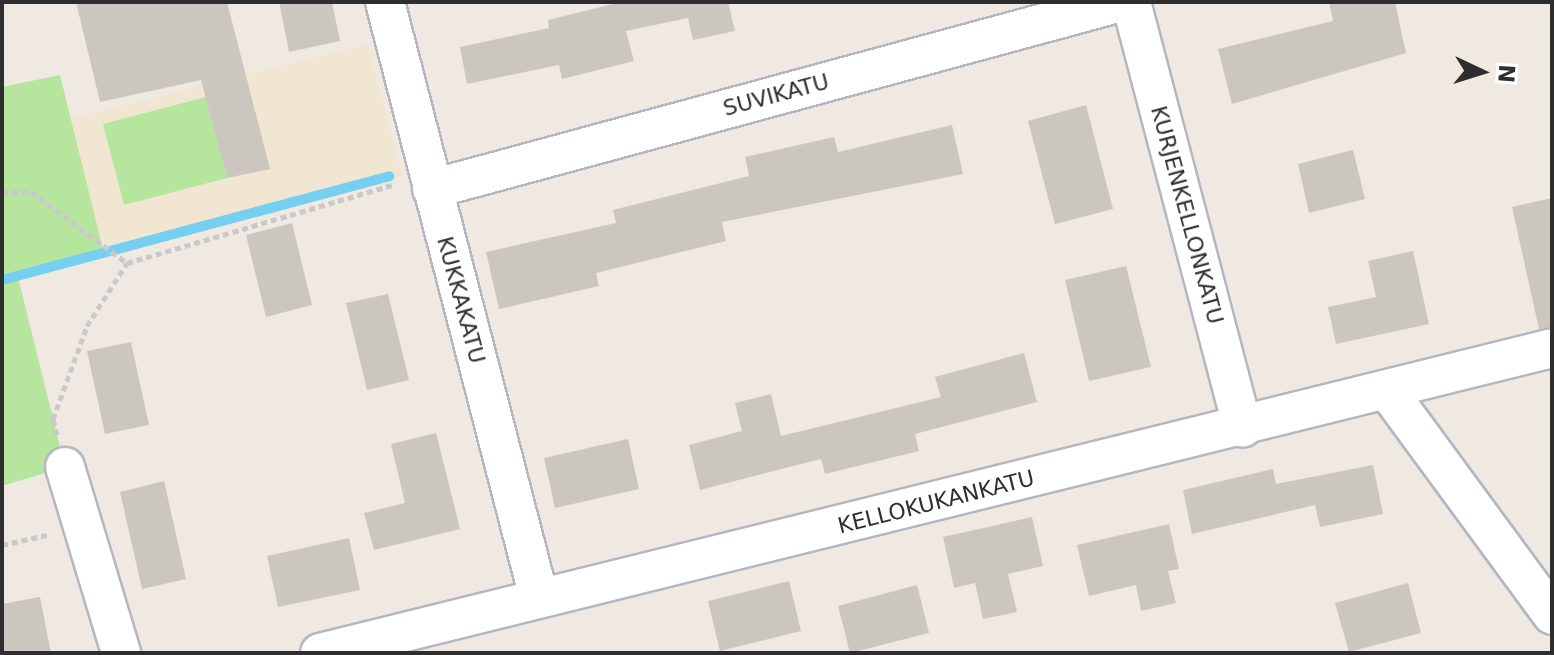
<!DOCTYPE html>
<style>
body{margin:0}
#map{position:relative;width:1554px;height:655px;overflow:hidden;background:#efe9e1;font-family:"DejaVu Sans",sans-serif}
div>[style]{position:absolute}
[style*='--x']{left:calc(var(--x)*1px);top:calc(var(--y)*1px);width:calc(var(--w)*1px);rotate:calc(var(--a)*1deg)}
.education>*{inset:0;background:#f0e6d1}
.green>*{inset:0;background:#b6e59e}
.stream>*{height:10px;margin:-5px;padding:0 5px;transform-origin:5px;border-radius:5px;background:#75cff0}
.building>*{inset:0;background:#cbc7bf}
.path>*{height:5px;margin-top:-2.5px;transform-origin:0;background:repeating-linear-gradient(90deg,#c9c9c9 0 6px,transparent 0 10px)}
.roads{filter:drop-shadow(2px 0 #b4b7c1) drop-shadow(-2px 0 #b4b7c1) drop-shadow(0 2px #b4b7c1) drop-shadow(0 -2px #b4b7c1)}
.street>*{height:38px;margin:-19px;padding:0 19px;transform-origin:19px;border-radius:19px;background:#fff}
span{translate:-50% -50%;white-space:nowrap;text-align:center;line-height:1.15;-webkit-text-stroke:6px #fff;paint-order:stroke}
.street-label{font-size:22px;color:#2e2e2e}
.frame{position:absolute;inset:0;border:4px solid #2e2e2e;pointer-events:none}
.north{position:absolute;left:1442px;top:32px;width:80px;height:80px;-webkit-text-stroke:6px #fff;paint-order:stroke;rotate:94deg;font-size:22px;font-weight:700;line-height:32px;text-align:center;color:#2e2e2e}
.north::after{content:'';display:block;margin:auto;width:28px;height:36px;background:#2e2e2e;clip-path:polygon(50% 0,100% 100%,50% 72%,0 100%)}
</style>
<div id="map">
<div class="education">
<i style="clip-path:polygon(368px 44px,402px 176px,103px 249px,71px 118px)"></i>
</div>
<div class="green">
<i style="clip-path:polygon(60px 75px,103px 249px,18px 277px,65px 467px,2px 486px,2px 87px)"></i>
<i style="clip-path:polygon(206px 97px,227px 178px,124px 205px,103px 124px)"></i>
</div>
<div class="stream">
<i style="--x:2;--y:280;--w:401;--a:-15"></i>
</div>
<div class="building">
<i style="clip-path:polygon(76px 2px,227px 2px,270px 169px,227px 178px,201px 80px,100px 102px)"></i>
<i style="clip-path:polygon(279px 2px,332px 2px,340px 41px,289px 52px)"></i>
<i style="clip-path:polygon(621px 2px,728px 2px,735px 31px,693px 40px,688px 18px,626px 31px,634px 61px,562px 79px,559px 65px,467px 84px,460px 47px,549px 28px,548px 20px)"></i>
<i style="clip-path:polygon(1329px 2px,1395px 2px,1406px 53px,1232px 104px,1218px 49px,1333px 21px)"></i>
<i style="clip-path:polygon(1086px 105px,1113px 209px,1055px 224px,1028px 121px)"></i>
<i style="clip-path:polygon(952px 125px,963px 174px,722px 222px,726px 241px,596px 273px,599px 286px,499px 309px,486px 252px,616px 223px,613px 210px,749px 176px,745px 157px,834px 137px,838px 152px)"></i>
<i style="clip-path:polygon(1353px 150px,1365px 199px,1309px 213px,1298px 164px)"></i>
<i style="clip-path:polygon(1552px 198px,1552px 327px,1539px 329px,1512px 207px)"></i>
<i style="clip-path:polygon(292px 223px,312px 305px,266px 317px,246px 235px)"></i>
<i style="clip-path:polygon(1413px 251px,1429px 324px,1336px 344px,1328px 307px,1376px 297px,1368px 261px)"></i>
<i style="clip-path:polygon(1126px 266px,1151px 367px,1089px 381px,1065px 280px)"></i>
<i style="clip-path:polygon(388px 294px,409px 380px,367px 390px,346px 303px)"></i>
<i style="clip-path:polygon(131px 342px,149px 425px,105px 434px,87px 351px)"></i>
<i style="clip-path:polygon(1024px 353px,1037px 402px,915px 434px,919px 451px,825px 474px,821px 459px,700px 490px,689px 445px,742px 431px,735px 403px,771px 394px,781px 436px,941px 397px,935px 377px)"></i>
<i style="clip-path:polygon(436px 433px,460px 529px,374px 550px,364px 513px,405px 503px,391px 444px)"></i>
<i style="clip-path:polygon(628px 439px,639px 489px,555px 508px,544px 458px)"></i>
<i style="clip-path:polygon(1373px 465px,1383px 514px,1320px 527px,1315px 505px,1192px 534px,1183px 490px,1273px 469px,1276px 484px)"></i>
<i style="clip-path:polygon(164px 481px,186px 579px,142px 589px,120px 492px)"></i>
<i style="clip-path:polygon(1032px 517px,1043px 566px,1008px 574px,1017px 612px,983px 619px,975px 583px,954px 588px,943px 537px)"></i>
<i style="clip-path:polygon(1169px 524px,1179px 569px,1168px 571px,1176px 603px,1141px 611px,1136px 585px,1089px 596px,1077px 545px)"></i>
<i style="clip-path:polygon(349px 538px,360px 590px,278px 607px,267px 556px)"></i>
<i style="clip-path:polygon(789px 581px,801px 631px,720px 651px,708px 601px)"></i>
<i style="clip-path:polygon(1408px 583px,1421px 633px,1349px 652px,1335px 603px)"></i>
<i style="clip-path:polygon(917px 585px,929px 633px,850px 653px,838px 606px)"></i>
<i style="clip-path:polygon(40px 597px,51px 653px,2px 653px,2px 604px)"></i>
</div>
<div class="path">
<i style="--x:2;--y:192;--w:29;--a:0"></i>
<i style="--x:31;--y:192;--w:119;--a:36.5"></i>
<i style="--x:57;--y:435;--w:16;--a:-104"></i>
<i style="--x:53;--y:419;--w:99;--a:-69.9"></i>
<i style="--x:87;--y:326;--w:75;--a:-57.6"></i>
<i style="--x:127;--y:263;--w:279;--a:-16.4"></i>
<i style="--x:2;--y:545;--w:50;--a:-12.7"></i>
</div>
<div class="roads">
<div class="street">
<i style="--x:385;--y:2;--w:616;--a:75.51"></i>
<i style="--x:1131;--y:2;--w:440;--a:75.3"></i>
<i style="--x:432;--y:189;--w:714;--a:-15.18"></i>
<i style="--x:1387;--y:390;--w:279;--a:53.7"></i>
<i style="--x:65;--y:467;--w:194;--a:73.2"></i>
<i style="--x:320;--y:653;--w:1269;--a:-13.9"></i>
</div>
</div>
<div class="street-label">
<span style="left:776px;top:95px;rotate:-15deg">SUVIKATU</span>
<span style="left:1187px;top:215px;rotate:75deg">KURJENKELLONKATU</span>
<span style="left:461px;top:300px;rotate:75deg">KUKKAKATU</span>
<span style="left:936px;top:502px;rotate:-14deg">KELLOKUKANKATU</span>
</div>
<div class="frame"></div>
<div class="north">N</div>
</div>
